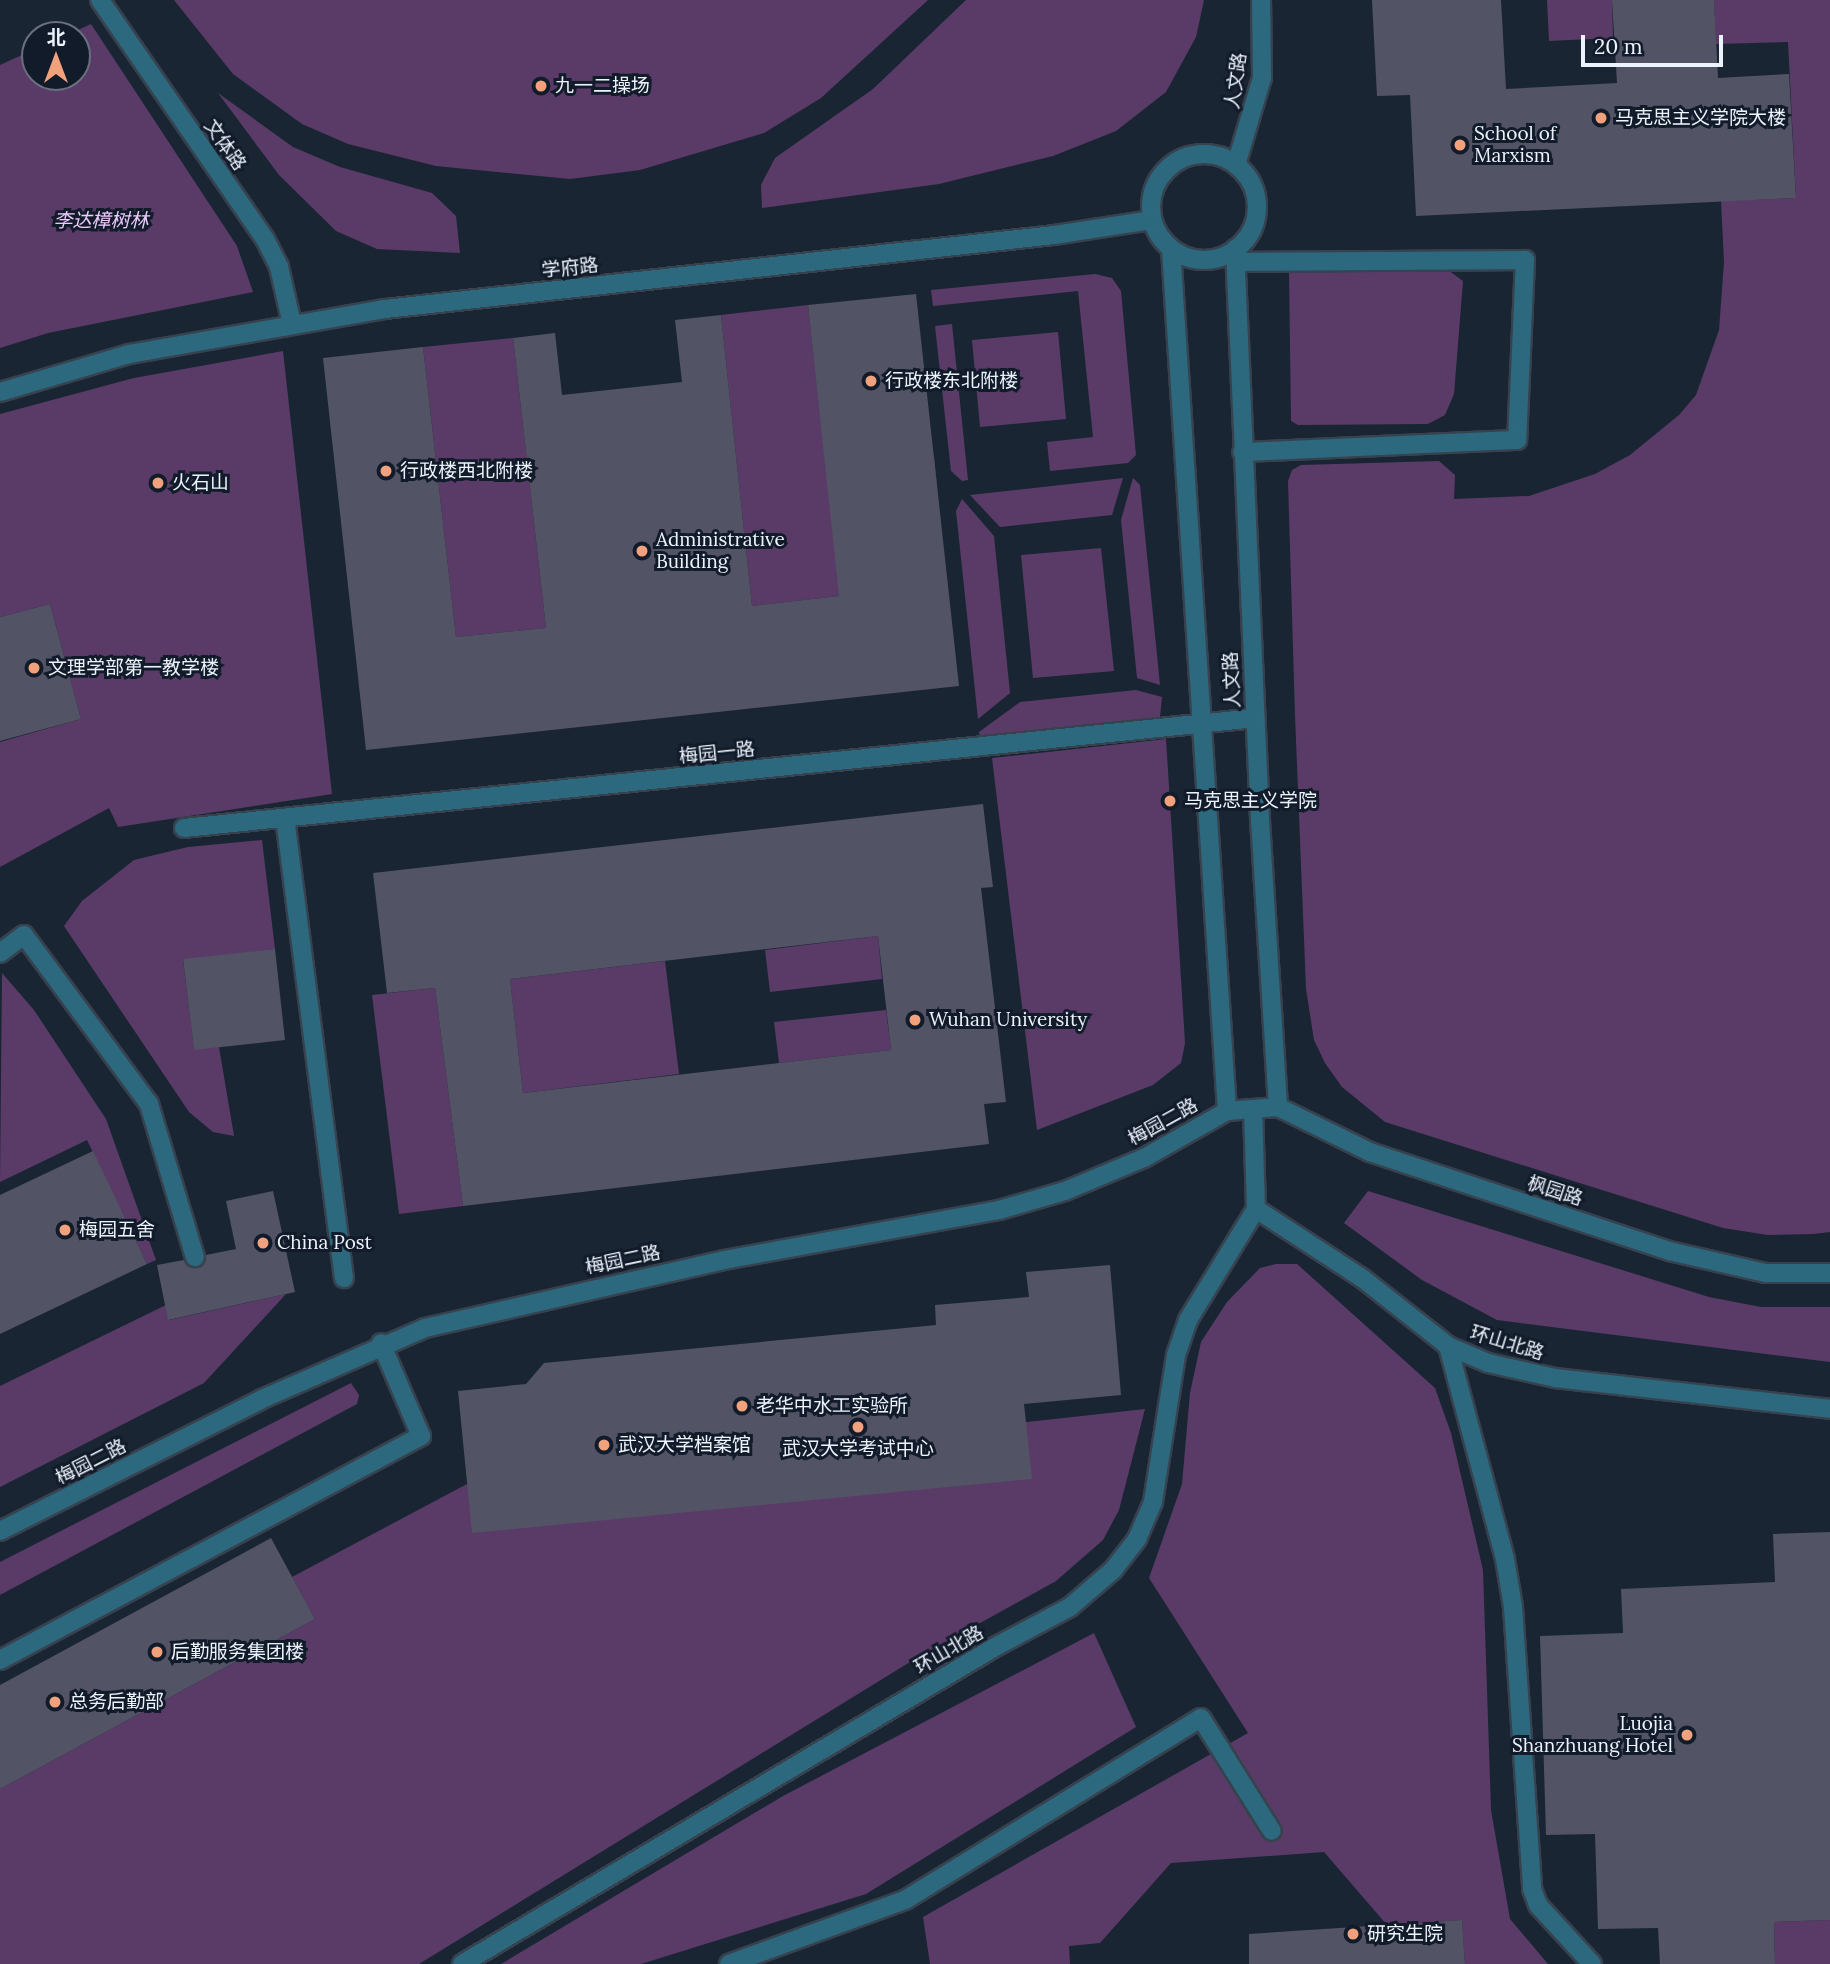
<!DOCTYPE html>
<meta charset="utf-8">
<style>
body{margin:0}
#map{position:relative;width:1830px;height:1964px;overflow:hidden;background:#1a2533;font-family:Lora,"Noto Sans SC",serif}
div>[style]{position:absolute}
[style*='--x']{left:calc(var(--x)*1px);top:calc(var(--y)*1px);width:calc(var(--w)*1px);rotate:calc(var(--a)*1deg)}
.green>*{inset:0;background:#5a3b67}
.building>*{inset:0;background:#535366}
.roads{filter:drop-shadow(2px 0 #37424f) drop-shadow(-2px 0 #37424f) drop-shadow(0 2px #37424f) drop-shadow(0 -2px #37424f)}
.lane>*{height:18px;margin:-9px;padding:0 9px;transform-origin:9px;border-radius:9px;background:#2c697f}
.street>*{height:18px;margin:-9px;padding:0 9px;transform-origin:9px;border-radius:9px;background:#2c697f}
.street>.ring{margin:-9px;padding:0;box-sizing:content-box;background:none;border:18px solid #2c697f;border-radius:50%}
.dots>*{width:19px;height:19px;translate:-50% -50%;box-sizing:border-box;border:4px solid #111b29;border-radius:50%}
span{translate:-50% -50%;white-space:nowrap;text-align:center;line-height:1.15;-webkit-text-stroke:6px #111b29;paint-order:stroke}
.street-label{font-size:19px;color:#ecf3fd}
.poi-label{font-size:19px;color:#ecf3fd}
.left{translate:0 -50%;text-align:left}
.right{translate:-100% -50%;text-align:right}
.park-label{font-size:19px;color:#edcafc;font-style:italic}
.north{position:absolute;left:21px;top:21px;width:70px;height:70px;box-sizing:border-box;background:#111b29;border:2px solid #69717e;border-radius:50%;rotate:0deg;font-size:19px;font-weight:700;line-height:28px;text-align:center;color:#ecf3fd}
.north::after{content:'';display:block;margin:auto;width:24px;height:32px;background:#f1a17c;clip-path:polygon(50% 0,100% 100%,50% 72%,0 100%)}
.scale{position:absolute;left:1581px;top:35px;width:142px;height:32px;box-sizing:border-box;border:4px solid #ecf3fd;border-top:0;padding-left:9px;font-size:21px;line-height:24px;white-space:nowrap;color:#ecf3fd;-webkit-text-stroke:5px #111b29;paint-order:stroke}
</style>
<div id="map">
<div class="green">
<i style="clip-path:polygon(174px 0,928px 0,821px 98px,764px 133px,640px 170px,570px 179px,436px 166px,348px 144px,302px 124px,233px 74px)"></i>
<i style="clip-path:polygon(966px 0,1204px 0,1196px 37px,1166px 92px,1116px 131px,1053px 156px,939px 184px,762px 208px,761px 185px,775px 158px,873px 89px)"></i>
<i style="clip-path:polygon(1547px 0,1612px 0,1613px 38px,1549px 41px)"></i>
<i style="clip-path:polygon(1714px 0,1830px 0,1830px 1232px,1813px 1234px,1768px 1235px,1723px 1228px,1385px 1122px,1342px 1087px,1325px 1063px,1314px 1040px,1306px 989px,1295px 715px,1288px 481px,1292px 470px,1301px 465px,1439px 461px,1455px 475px,1454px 499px,1529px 496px,1595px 474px,1630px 455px,1679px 415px,1696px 395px,1719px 330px,1724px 262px,1721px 201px,1796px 198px,1788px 42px,1716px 44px)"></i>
<i style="clip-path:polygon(91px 24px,237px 246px,253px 292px,48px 333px,0 348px,0 65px,35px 49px,35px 77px,77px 77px,77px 35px,67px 35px)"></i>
<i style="clip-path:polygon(218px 93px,293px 147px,340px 167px,432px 193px,456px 216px,460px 253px,377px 249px,336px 231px,279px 175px)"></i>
<i style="clip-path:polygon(1448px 270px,1463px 281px,1454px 394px,1445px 415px,1428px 424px,1298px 425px,1291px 421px,1289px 271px)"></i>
<i style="clip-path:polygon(1095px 274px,1112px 278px,1121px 291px,1136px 455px,1128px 463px,1050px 471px,1047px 442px,1093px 437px,1078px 291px,933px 306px,931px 290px)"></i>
<i style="clip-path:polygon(808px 305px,826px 468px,934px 456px,940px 517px,839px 596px,752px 606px,721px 315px)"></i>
<i style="clip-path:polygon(952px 324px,968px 480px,962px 481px,951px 471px,935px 326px)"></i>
<i style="clip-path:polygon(1058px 332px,1066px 419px,980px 427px,972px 340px)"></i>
<i style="clip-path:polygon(513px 338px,546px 628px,456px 637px,423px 347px)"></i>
<i style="clip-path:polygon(283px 351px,332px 794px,118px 827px,109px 808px,0 867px,0 742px,81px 719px,50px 604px,0 617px,0 414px,134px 378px)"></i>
<i style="clip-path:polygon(1123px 478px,1112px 515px,1000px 527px,970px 495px)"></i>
<i style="clip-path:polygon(1133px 478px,1140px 485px,1160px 685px,1137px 678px,1121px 520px)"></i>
<i style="clip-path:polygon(962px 499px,994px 536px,1010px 693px,978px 719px,956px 511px)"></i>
<i style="clip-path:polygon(1101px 548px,1114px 671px,1033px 678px,1021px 555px)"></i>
<i style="clip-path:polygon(1136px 690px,1162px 697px,1160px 717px,980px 739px,979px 732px,1020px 702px)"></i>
<i style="clip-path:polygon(1166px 739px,1185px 1043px,1181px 1063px,1153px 1085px,1037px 1130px,992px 758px)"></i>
<i style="clip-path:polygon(262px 840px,275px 949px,183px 960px,194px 1049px,219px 1047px,234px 1136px,213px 1132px,189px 1112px,64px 926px,82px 901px,134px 860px,188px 847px)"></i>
<i style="clip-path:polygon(878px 936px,882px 979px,770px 992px,765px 950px)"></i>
<i style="clip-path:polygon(665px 961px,679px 1074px,523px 1093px,510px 979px)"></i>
<i style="clip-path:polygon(2px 973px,34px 1010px,106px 1119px,156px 1260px,147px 1264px,87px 1140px,0 1182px)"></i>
<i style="clip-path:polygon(435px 988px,463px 1206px,399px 1214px,372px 995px)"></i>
<i style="clip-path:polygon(886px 1010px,891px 1050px,779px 1063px,774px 1022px)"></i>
<i style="clip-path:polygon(1368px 1191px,1709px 1297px,1761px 1307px,1830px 1307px,1830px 1362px,1497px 1320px,1422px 1280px,1344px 1223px)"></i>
<i style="clip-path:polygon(1276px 1264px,1297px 1264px,1435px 1388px,1451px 1433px,1483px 1570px,1491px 1810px,1510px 1919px,1548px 1964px,1465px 1964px,1462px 1920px,1387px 1925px,1324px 1852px,1171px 1863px,1100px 1943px,1069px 1946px,1070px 1964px,930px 1964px,923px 1917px,1248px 1733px,1149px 1578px,1182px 1484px,1190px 1393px,1201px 1342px,1227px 1302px,1260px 1268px)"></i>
<i style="clip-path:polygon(286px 1294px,204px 1383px,0 1487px,0 1386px,166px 1305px,169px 1320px)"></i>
<i style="clip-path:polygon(351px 1383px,359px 1395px,357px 1404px,0 1595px,0 1562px)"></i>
<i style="clip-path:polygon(1145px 1409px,1119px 1510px,1103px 1540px,1056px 1581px,910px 1662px,419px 1964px,0 1964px,0 1789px,315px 1619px,292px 1577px,467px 1484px)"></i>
<i style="clip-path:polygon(1094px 1633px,1136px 1727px,866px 1894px,641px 1964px,501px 1964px,783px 1796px)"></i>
<i style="clip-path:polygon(1830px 1920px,1830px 1964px,1775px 1964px,1774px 1922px)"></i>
</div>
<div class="building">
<i style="clip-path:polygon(1372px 0,1501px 0,1506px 89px,1617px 83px,1612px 0,1714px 0,1718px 78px,1789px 74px,1796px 198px,1416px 216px,1410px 95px,1377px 96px)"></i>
<i style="clip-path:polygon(916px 294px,959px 686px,366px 750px,323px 358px,423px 347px,456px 637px,546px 628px,513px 338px,555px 333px,562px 395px,682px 382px,675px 320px,721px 315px,752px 606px,839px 596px,808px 305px)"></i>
<i style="clip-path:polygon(50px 604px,81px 719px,0 741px,0 617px)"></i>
<i style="clip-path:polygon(evenodd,983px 804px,993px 887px,981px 888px,1006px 1102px,984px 1104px,989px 1144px,463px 1206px,435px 988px,387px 993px,373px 873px,983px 804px,878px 936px,891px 1050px,523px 1093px,510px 979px,878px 936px)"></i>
<i style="clip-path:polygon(275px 949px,285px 1040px,194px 1050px,183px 959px)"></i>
<i style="clip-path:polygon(93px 1151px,147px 1264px,0 1334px,0 1195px)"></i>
<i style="clip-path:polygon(273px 1191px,295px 1292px,168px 1320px,157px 1265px,184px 1260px,198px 1268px,206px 1255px,236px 1249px,226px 1201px)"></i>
<i style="clip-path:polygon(1110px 1265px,1121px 1395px,1024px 1404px,1032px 1479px,472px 1533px,458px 1391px,526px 1384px,544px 1363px,936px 1325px,935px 1305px,1029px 1297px,1026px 1272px)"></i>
<i style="clip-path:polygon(1830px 1532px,1830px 1920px,1774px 1922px,1775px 1964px,1660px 1964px,1658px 1928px,1598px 1929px,1595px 1834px,1546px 1835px,1540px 1636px,1623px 1633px,1621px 1589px,1775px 1582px,1773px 1534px)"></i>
<i style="clip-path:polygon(271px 1538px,315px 1619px,0 1789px,0 1685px)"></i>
<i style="clip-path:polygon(1462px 1920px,1465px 1964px,1249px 1964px,1249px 1934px)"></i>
</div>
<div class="roads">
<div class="lane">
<i style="--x:1237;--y:262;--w:288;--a:-0.4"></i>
<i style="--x:1525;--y:260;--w:180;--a:92.5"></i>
<i style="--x:1517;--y:440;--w:275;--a:177.5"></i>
<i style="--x:285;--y:818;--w:464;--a:82.7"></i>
<i style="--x:24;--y:935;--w:210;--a:53.5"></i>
<i style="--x:149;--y:1104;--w:160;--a:73.3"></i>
<i style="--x:1448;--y:1346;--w:220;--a:75"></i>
<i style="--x:1505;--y:1559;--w:49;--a:80.5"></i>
<i style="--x:1513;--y:1607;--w:283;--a:86.1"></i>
<i style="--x:1532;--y:1889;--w:17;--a:69"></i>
<i style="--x:1538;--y:1905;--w:80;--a:47.5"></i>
<i style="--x:0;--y:1660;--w:477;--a:-28"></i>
<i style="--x:421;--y:1436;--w:101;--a:-113.3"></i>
<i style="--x:729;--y:1964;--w:187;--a:-20"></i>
<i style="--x:905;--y:1900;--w:347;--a:-31.6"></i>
<i style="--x:1201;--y:1718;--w:133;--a:57.9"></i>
</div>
<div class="street">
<i style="--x:100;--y:0;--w:290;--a:55.4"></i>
<i style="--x:265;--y:239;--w:31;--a:63"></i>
<i style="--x:279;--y:267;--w:58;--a:77.2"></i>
<i class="ring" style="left:1151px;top:154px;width:88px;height:88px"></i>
<i style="--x:1236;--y:165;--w:91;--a:-73.4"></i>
<i style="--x:1262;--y:78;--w:78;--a:-90.7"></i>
<i style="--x:1171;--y:249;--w:864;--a:86.28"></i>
<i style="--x:1235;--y:249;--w:572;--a:87.49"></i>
<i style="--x:1260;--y:820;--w:288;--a:86.4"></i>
<i style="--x:0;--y:392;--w:134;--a:-16.4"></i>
<i style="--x:129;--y:354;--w:260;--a:-10"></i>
<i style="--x:385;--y:309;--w:673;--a:-6.31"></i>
<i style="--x:1054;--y:235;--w:99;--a:-8.7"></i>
<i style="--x:184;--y:828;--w:1077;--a:-5.86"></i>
<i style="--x:0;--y:953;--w:30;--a:-37"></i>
<i style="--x:1256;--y:1209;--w:126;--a:33.1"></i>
<i style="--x:1362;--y:1278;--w:110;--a:38.3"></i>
<i style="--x:1448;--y:1346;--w:43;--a:23"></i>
<i style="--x:1488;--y:1363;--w:69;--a:12.6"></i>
<i style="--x:1555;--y:1378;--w:277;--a:6.4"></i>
<i style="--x:0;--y:1531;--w:293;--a:-26.7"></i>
<i style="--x:262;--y:1399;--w:178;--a:-23.5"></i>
<i style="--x:425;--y:1328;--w:307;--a:-12.8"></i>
<i style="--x:724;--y:1260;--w:280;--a:-10.3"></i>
<i style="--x:999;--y:1210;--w:69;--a:-16.1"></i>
<i style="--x:1065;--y:1191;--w:86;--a:-22.7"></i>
<i style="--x:1144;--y:1158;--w:95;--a:-29.5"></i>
<i style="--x:1227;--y:1111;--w:51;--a:-4.5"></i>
<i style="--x:1278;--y:1107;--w:102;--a:26.1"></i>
<i style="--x:1370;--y:1152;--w:315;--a:18.3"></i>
<i style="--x:1669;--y:1251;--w:99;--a:12.8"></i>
<i style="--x:1766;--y:1273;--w:64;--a:0"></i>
<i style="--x:462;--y:1964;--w:620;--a:-30.74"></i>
<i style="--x:995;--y:1647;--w:85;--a:-28.1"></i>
<i style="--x:1070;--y:1607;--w:57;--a:-40.7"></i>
<i style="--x:1113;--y:1570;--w:39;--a:-52"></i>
<i style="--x:1137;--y:1539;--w:40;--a:-66.6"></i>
<i style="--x:1153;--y:1502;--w:149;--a:-81.1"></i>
<i style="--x:1176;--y:1355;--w:37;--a:-71"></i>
<i style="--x:1188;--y:1320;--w:130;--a:-58.5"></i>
<i style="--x:1256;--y:1209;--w:100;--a:-91.7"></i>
</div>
</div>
<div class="dots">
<i style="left:541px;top:86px;background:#f1a17c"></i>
<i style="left:1601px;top:118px;background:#f1a17c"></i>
<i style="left:1460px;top:145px;background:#f1a17c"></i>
<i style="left:871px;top:381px;background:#f1a17c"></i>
<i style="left:386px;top:471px;background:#f1a17c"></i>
<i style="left:158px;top:483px;background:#f1a17c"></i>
<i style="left:642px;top:551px;background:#f1a17c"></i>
<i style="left:34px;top:668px;background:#f1a17c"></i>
<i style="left:1170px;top:801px;background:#f1a17c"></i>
<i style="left:915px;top:1020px;background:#f1a17c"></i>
<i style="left:65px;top:1230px;background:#f1a17c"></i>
<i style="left:263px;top:1243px;background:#f1a17c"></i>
<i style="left:742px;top:1406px;background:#f1a17c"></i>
<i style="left:858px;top:1427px;background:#f1a17c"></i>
<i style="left:604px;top:1445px;background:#f1a17c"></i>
<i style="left:157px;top:1652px;background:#f1a17c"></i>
<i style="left:55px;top:1702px;background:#f1a17c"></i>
<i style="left:1687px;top:1735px;background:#f1a17c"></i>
<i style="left:1353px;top:1934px;background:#f1a17c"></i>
</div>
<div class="street-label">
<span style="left:1236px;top:81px;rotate:-82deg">人文路</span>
<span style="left:225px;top:145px;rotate:55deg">文体路</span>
<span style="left:570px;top:268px;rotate:-6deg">学府路</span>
<span style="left:1232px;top:680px;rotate:-93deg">人文路</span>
<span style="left:717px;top:753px;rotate:-6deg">梅园一路</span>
<span style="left:1163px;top:1122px;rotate:-29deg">梅园二路</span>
<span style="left:1555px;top:1191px;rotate:18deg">枫园路</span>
<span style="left:623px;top:1260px;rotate:-12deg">梅园二路</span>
<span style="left:1507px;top:1343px;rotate:17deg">环山北路</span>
<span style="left:91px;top:1462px;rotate:-27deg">梅园二路</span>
<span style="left:949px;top:1650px;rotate:-30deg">环山北路</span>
</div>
<div class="poi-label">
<span class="left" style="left:555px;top:86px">九一二操场</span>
<span class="left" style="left:1615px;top:118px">马克思主义学院大楼</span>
<span class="left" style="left:1474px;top:145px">School of<br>Marxism</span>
<span class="left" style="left:885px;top:381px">行政楼东北附楼</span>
<span class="left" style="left:400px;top:471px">行政楼西北附楼</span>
<span class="left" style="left:172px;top:483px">火石山</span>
<span class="left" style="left:656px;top:551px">Administrative<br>Building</span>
<span class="left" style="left:48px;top:668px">文理学部第一教学楼</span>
<span class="left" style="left:1184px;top:801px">马克思主义学院</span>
<span class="left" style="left:929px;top:1020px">Wuhan University</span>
<span class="left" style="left:79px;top:1230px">梅园五舍</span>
<span class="left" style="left:277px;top:1243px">China Post</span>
<span class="left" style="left:756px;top:1406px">老华中水工实验所</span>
<span class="left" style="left:618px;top:1445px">武汉大学档案馆</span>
<span style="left:858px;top:1449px">武汉大学考试中心</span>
<span class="left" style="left:171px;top:1652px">后勤服务集团楼</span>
<span class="left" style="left:69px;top:1702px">总务后勤部</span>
<span class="right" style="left:1673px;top:1735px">Luojia<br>Shanzhuang Hotel</span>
<span class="left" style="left:1367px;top:1934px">研究生院</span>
</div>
<div class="park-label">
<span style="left:101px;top:221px">李达樟树林</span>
</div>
<div class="north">北</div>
<div class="scale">20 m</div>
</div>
